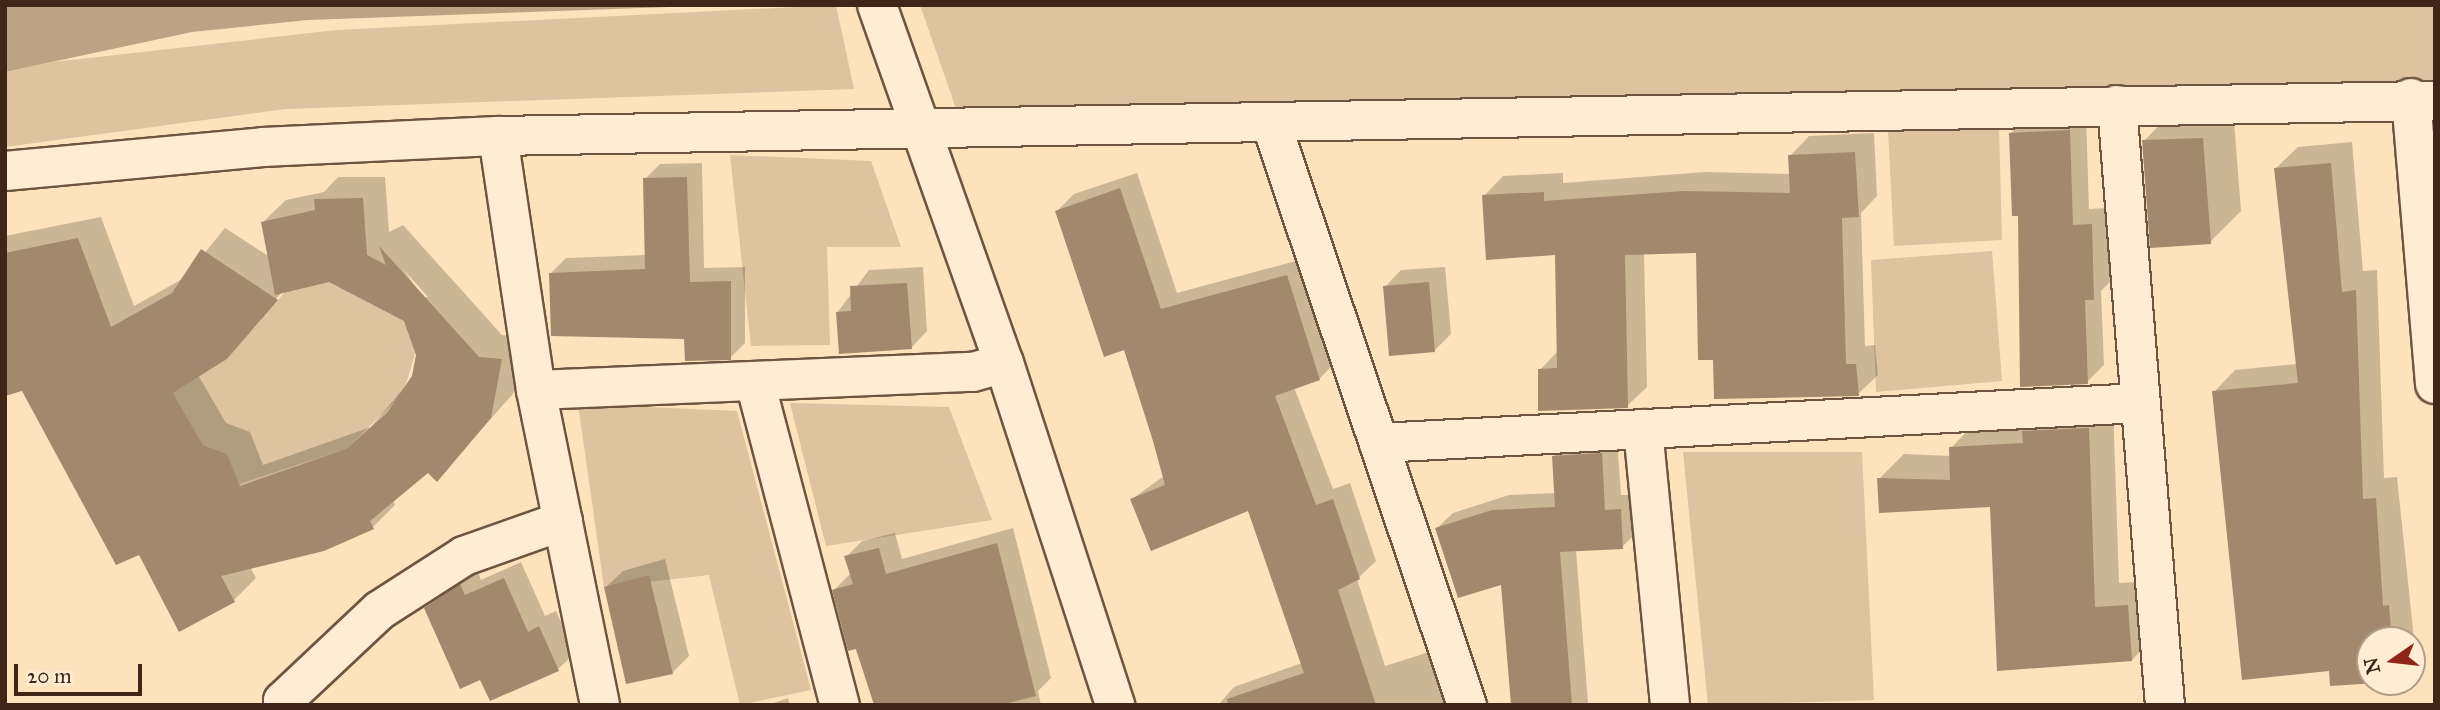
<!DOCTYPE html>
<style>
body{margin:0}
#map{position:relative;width:2440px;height:710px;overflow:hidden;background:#fde3bb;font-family:"IM FELL Great Primer",serif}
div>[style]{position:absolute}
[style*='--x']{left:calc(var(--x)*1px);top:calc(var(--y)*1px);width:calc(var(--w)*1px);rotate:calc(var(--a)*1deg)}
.green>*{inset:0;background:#ddc39f}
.water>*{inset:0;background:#bca384}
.shadow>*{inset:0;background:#0003}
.building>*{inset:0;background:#a2886d}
.roads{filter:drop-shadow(2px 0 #6e5541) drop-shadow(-2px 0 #6e5541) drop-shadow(0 2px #6e5541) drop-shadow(0 -2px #6e5541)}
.minor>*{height:38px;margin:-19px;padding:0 19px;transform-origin:19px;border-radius:19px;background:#feedd3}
span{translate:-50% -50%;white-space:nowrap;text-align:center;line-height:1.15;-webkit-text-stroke:5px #feedd3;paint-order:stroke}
.frame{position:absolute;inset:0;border:7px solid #3f2618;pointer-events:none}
.north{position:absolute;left:2356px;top:626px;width:70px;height:70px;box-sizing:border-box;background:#feedd3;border:2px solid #b29d88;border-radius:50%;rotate:256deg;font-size:19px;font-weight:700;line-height:28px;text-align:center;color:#3f2618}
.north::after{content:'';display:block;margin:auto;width:24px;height:32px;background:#8f2418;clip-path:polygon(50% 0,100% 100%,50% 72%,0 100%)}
.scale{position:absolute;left:14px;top:664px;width:128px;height:32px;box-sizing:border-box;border:4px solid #3f2618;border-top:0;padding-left:9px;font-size:21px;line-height:24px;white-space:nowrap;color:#3f2618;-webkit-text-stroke:5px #feedd3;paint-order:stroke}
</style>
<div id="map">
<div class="green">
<i style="clip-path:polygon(836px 5px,854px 89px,286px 109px,5px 147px,5px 72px,53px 62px,337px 30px)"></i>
<i style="clip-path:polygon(920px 5px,2435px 5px,2435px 96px,960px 120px)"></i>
<i style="clip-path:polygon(1999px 126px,2002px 240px,1894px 246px,1888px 130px)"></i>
<i style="clip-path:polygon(730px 155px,871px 161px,901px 247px,827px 247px,830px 345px,751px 346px)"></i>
<i style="clip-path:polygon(1992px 251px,2002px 381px,1876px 392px,1871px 260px)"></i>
<i style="clip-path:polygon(360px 274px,396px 296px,417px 347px,403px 394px,346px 449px,239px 484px,227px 454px,203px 445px,173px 393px,227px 359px,285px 292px)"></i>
<i style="clip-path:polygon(790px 403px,949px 407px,992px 520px,826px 546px)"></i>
<i style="clip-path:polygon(578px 404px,737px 411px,811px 690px,740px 705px,709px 575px,604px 587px)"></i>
<i style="clip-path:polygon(1683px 452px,1862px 452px,1874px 700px,1708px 705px)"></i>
</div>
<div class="water">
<i style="clip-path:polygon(5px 5px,726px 5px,308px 20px,192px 32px,5px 72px)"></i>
</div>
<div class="shadow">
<i style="clip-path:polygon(2233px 108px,2241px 211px,2210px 242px,2144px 141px,2174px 110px)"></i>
<i style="clip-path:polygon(2086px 115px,2089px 209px,2108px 208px,2110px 282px,2101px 291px,2104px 365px,2087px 382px,2019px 214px,2010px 134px,2027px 117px)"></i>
<i style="clip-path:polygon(1874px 133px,1877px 196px,1861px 213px,1865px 346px,1875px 345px,1878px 375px,1858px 394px,1714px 358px,1698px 252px,1644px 253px,1647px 387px,1627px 406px,1540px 370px,1558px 351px,1556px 253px,1484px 196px,1503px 176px,1563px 173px,1563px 183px,1705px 172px,1791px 174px,1790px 156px,1809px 136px)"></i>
<i style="clip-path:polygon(2352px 142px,2363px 271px,2377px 270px,2384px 478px,2397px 477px,2416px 658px,2412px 663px,2412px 640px,2370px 640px,2370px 682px,2331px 669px,2214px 392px,2235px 370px,2297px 364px,2276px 168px,2298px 147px)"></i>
<i style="clip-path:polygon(702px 163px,704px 268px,745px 267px,745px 343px,730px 358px,551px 273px,566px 258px,647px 255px,645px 179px,660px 164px)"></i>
<i style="clip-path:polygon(1137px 173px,1177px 293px,1303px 259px,1336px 362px,1319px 379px,1294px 387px,1333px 489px,1350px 483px,1376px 561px,1357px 579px,1385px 666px,1442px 648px,1461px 705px,1218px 705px,1234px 687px,1302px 663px,1249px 509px,1132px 499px,1164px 476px,1125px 348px,1057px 211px,1074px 194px)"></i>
<i style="clip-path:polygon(evenodd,338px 177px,385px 177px,389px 232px,403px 225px,502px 335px,524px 337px,513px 394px,437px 479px,428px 470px,393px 499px,395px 505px,373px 527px,250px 567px,256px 578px,234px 600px,140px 552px,23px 389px,5px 394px,5px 236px,101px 217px,134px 306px,184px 278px,225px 228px,270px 257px,263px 222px,286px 200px,324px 192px,338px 177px,403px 269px,428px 297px,423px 297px,403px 269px,338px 177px,329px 280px,406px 320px,417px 355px,413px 377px,371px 427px,263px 465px,250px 432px,226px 423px,198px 375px,240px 342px,282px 292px,329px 280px)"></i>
<i style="clip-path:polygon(923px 267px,927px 331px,911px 348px,837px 313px,869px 270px)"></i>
<i style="clip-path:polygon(1445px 267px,1451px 334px,1435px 350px,1385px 287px,1401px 270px)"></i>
<i style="clip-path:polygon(2113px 404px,2119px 583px,2152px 581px,2156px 635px,2132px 660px,1992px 505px,1879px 479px,1904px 454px,1951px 456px,1951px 448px,1975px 423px)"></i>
<i style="clip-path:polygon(1617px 438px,1621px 495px,1636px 495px,1638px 531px,1622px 547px,1576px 550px,1588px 703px,1512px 705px,1502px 582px,1437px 528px,1453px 513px,1509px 495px,1556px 493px,1553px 457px,1569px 441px)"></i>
<i style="clip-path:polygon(1013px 528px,1051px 678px,1038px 691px,1041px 705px,876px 705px,834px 590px,851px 573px,846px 557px,862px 541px,895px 533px,902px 559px)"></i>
<i style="clip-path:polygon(665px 559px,689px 656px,672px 673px,606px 587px,623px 571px)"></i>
<i style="clip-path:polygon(521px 562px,545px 616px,556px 611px,575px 653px,558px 669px,481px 678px,426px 608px,477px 569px,481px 580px)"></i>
<i style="clip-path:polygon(788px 698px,790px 705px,768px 705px)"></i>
</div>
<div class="building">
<i style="clip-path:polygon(2070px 130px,2073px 225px,2092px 224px,2094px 300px,2085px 300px,2088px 384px,2020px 387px,2018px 216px,2012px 216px,2009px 133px)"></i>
<i style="clip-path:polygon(2203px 138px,2211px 244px,2150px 248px,2142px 140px)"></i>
<i style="clip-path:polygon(1855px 152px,1859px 217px,1842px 218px,1846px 364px,1856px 364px,1859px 396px,1714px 399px,1713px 360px,1698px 360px,1696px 253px,1625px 255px,1628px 408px,1538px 411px,1538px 369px,1557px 368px,1555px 255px,1486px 260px,1482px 195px,1544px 192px,1544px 201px,1684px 191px,1790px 193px,1788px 155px)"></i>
<i style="clip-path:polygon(2331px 163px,2342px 292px,2356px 290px,2363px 499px,2376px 498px,2383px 606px,2389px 605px,2392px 640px,2370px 640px,2370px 682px,2392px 682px,2330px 686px,2329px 671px,2242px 680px,2212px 391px,2298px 383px,2274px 168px)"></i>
<i style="clip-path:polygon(687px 177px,690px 282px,731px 281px,731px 360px,685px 361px,684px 339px,551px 336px,549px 273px,645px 269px,643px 178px)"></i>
<i style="clip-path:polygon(1120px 188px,1161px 309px,1287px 275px,1320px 380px,1275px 396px,1316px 505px,1333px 499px,1360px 579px,1338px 590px,1376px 705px,1228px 705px,1227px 699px,1304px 673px,1248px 511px,1151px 551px,1130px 499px,1165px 485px,1153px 441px,1124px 350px,1104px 357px,1055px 211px)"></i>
<i style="clip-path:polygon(363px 198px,367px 255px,386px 265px,379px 246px,479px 357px,502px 359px,491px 418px,437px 482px,428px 473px,370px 521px,374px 529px,324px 551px,221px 576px,235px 602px,179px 632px,139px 555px,116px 565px,22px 391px,5px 396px,5px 253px,78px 238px,111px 327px,172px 293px,201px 249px,278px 300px,227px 359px,173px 393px,203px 445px,227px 454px,240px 486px,346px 449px,387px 413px,412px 376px,416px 355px,404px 321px,329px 282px,275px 295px,261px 222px,315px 210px,314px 199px)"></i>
<i style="clip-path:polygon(1429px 282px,1435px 352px,1389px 356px,1383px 286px)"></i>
<i style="clip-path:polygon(907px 283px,912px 349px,839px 354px,836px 312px,851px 311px,850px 286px)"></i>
<i style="clip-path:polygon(2089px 428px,2095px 607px,2128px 605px,2132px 661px,1997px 671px,1990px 507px,1879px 513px,1877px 478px,1950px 480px,1949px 447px,2023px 443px,2022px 431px)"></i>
<i style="clip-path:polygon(1602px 453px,1605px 510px,1621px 509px,1623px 549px,1560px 552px,1572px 705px,1511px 705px,1501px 585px,1458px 598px,1435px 528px,1492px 510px,1555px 507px,1552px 456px)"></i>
<i style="clip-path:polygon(997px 543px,1036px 696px,1000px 705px,874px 705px,856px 649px,848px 651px,832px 590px,853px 584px,844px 556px,879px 548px,886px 574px)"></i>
<i style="clip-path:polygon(649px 575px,673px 674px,626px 684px,604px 587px)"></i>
<i style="clip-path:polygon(504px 578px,528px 632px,539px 626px,559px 671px,490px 701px,480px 680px,460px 689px,424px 608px,460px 584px,465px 595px)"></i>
</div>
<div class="roads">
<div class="minor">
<i style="--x:877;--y:5;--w:380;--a:70.5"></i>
<i style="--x:1004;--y:363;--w:360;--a:72"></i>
<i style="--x:2411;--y:98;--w:287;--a:85.2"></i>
<i style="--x:2117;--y:105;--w:602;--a:85.43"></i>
<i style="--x:1271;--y:123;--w:614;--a:71.39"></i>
<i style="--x:498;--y:136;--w:257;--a:81.5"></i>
<i style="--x:536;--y:390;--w:321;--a:78.5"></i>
<i style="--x:5;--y:171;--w:259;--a:-5.3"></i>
<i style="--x:263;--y:147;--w:235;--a:-2.7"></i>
<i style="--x:498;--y:136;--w:1937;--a:-1.04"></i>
<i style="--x:755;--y:382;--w:334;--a:75.3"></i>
<i style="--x:536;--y:390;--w:437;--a:-2.4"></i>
<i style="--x:973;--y:372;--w:32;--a:-16"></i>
<i style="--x:1643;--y:429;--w:277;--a:84.4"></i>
<i style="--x:1379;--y:443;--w:761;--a:-3.01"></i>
<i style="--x:286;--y:705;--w:5;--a:-127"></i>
<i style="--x:283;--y:701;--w:133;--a:-43.2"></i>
<i style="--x:380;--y:610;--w:100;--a:-32.7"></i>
<i style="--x:464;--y:556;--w:105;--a:-19.5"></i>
</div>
</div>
<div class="frame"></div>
<div class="north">N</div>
<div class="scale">20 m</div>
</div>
